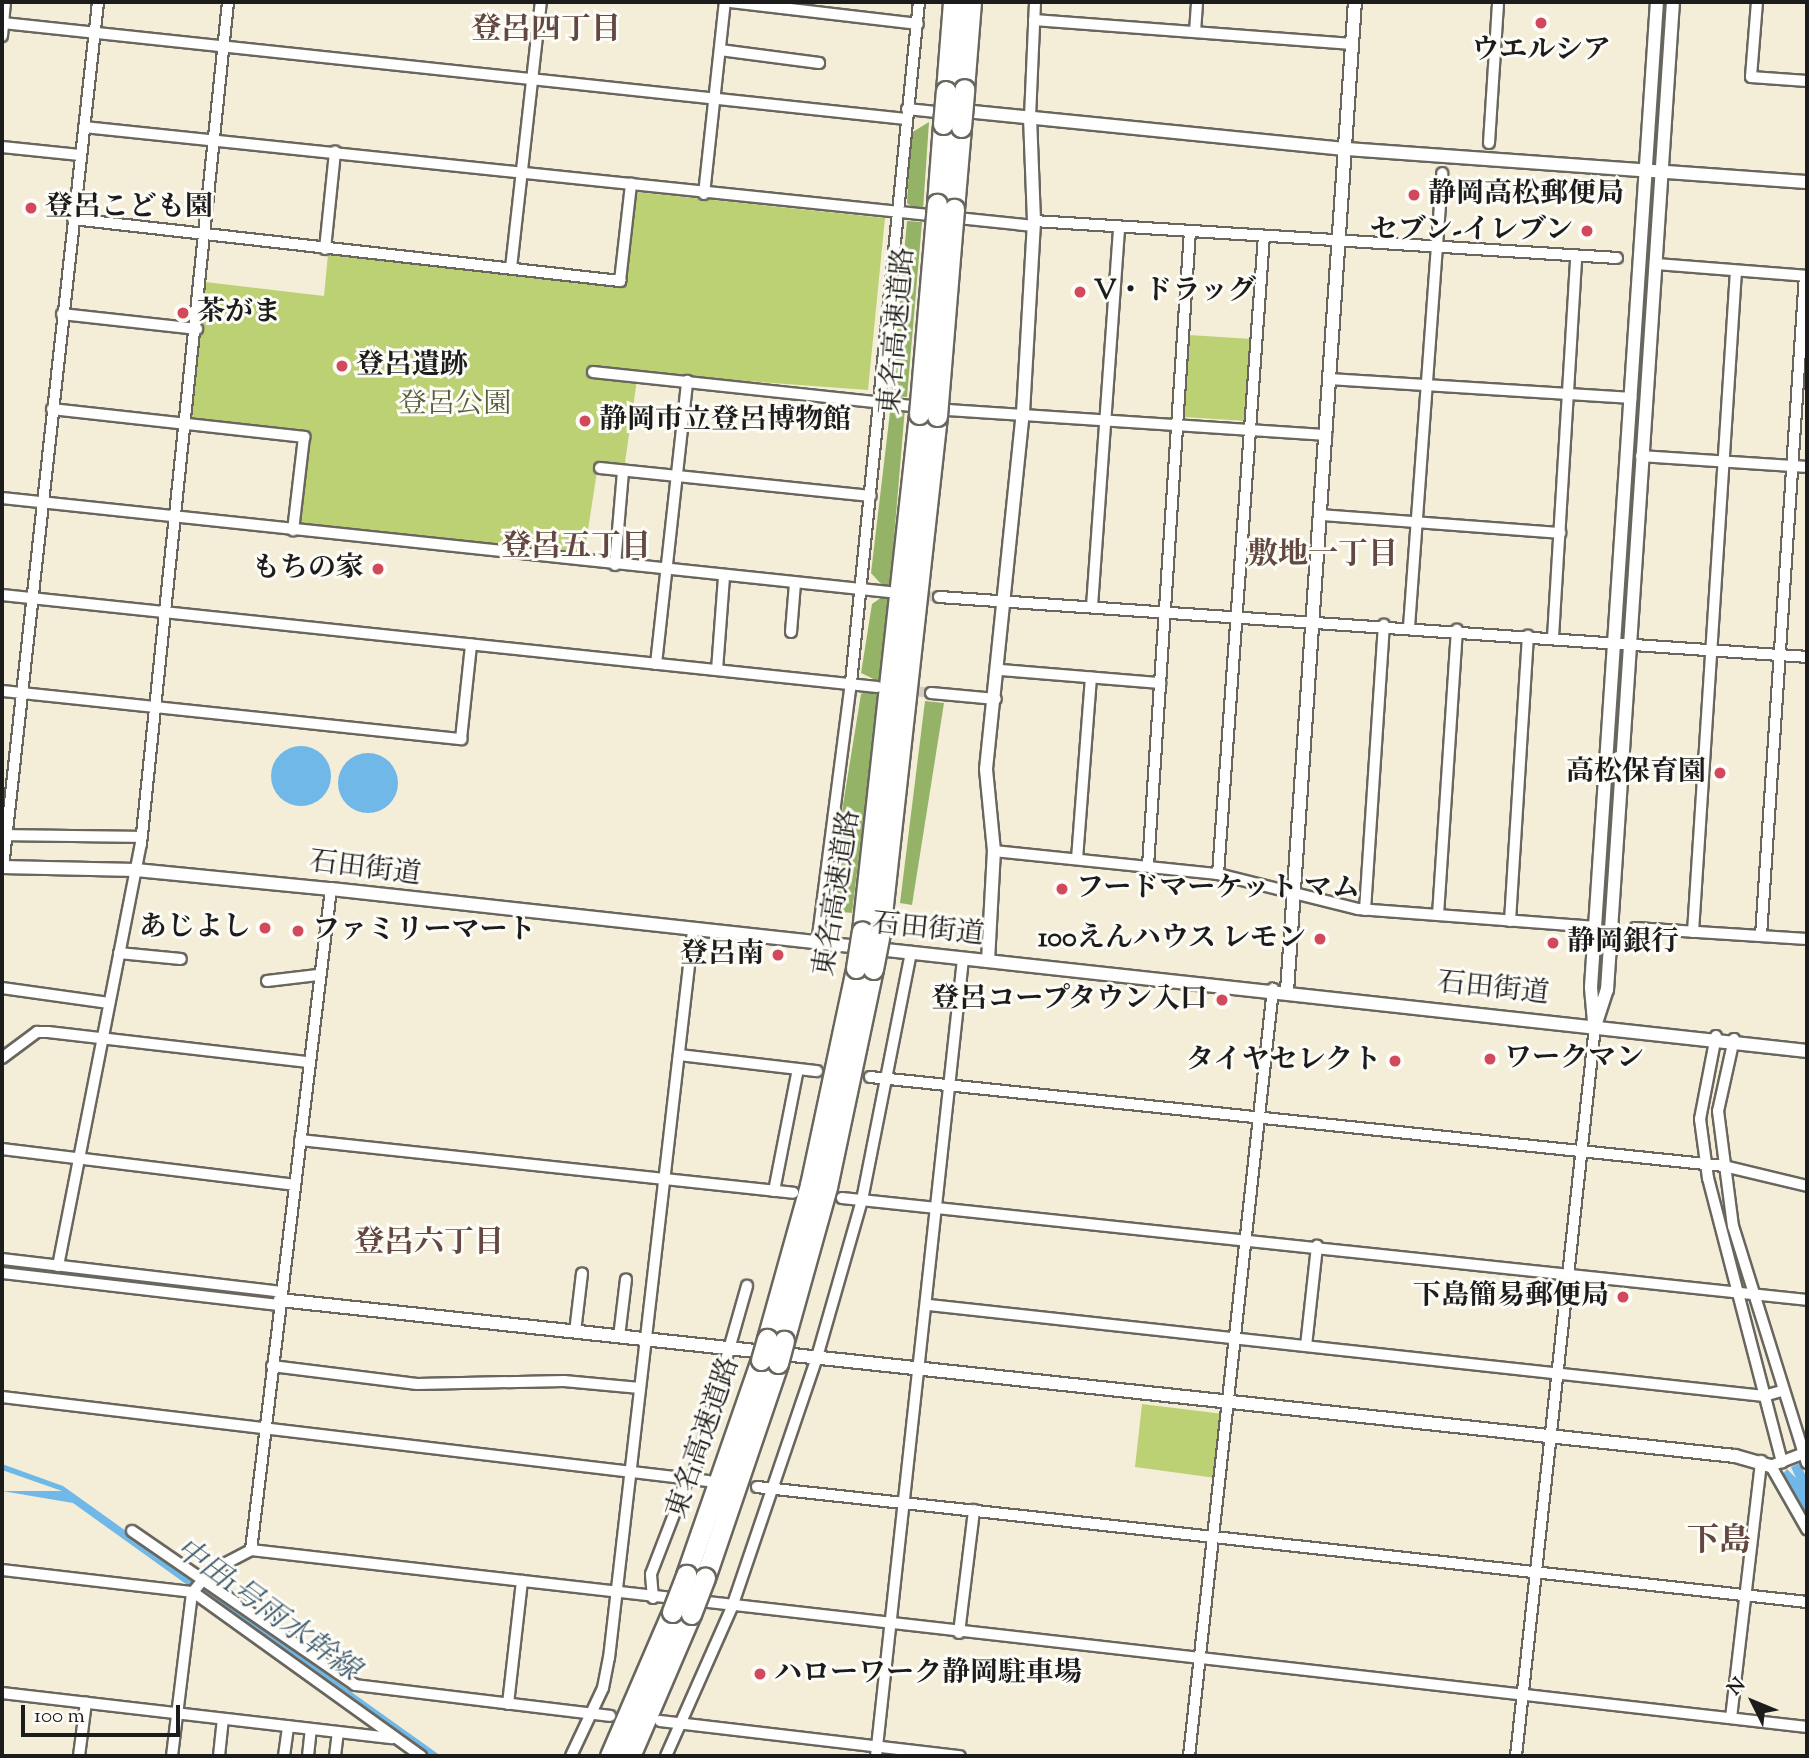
<!DOCTYPE html>
<meta charset="utf-8">
<style>
body{margin:0}
#map{position:relative;width:1809px;height:1758px;overflow:hidden;background:#f4eed9;font-family:"Sorts Mill Goudy","Noto Serif JP",serif}
div>[style]{position:absolute}
[style*='--x']{left:calc(var(--x)*1px);top:calc(var(--y)*1px);width:calc(var(--w)*1px);rotate:calc(var(--a)*1deg)}
.green>*{inset:0;background:#bcd174}
.forest>*{inset:0;background:#95b366}
.water>*{inset:0;background:#6fb8e7}
.round{border-radius:50%}
.minor-tunnel>*{height:10px;margin-top:-5px;transform-origin:0;background:repeating-linear-gradient(90deg,#d4cebd 0 10px,transparent 0 15px)}
.roads{filter:drop-shadow(2px 0 #68665e) drop-shadow(-2px 0 #68665e) drop-shadow(0 2px #68665e) drop-shadow(0 -2px #68665e)}
.minor>*{height:10px;margin:-5px;padding:0 5px;transform-origin:5px;border-radius:5px;background:#fff}
.tertiary>*{height:12px;margin:-6px;padding:0 6px;transform-origin:6px;border-radius:6px;background:#fff}
.motorway>*{height:19px;margin:-9.5px;padding:0 9.5px;transform-origin:9.5px;border-radius:9.5px;background:#fff}
.bridges{filter:drop-shadow(2px 0 #68665e) drop-shadow(-2px 0 #68665e) drop-shadow(0 2px #68665e) drop-shadow(0 -2px #68665e)}
.motorway-bridge>*{height:19px;margin:-9.5px;padding:0 9.5px;transform-origin:9.5px;border-radius:9.5px;background:#fff}
.dots>*{width:19px;height:19px;translate:-50% -50%;box-sizing:border-box;border:4px solid #fdfcf7;border-radius:50%}
span{translate:-50% -50%;white-space:nowrap;text-align:center;line-height:1.15;-webkit-text-stroke:6px #fdfcf7;paint-order:stroke}
.poi-label{font-size:28px;color:#1c1c1c;font-weight:700}
.left{translate:0 -50%;text-align:left}
.right{translate:-100% -50%;text-align:right}
.street-label{font-size:28px;color:#1c1c1c}
.park-label{font-size:28px;color:#545b3b}
.neighbourhood-label{font-size:30px;color:#634842;font-weight:700}
.water-label{font-size:30px;color:#3d5a6d;font-style:italic}
.quarter-label{font-size:32px;color:#634842;font-weight:700}
.frame{position:absolute;inset:0;border:4px solid #1c1c1c;pointer-events:none}
.north{position:absolute;left:1718px;top:1667px;width:70px;height:70px;-webkit-text-stroke:5px #fdfcf7;paint-order:stroke;rotate:313deg;font-size:19px;font-weight:700;line-height:28px;text-align:center;color:#1c1c1c}
.north::after{content:'';display:block;margin:auto;width:24px;height:32px;background:#1c1c1c;clip-path:polygon(50% 0,100% 100%,50% 72%,0 100%)}
.scale{position:absolute;left:21px;top:1705px;width:159px;height:32px;box-sizing:border-box;border:4px solid #1c1c1c;border-top:0;padding-left:9px;font-size:21px;line-height:24px;white-space:nowrap;color:#1c1c1c;-webkit-text-stroke:5px #fdfcf7;paint-order:stroke}
</style>
<div id="map">
<div class="green">
<i style="clip-path:polygon(636px 192px,885px 218px,868px 390px,638px 373px,624px 469px,598px 465px,584px 556px,301px 525px,310px 432px,191px 419px,205px 282px,324px 296px,328px 254px,625px 286px)"></i>
<i style="clip-path:polygon(1189px 335px,1252px 339px,1246px 421px,1184px 417px)"></i>
<i style="clip-path:polygon(1142px 1404px,1223px 1414px,1216px 1478px,1135px 1467px)"></i>
</div>
<div class="forest">
<i style="clip-path:polygon(929px 122px,923px 210px,915px 210px,907px 203px,911px 133px)"></i>
<i style="clip-path:polygon(907px 221px,922px 222px,907px 397px,891px 396px)"></i>
<i style="clip-path:polygon(905px 408px,890px 586px,882px 585px,871px 573px,890px 412px)"></i>
<i style="clip-path:polygon(882px 597px,889px 598px,880px 682px,861px 673px,872px 604px)"></i>
<i style="clip-path:polygon(867px 691px,879px 693px,852px 913px,826px 910px,861px 694px)"></i>
<i style="clip-path:polygon(925px 701px,944px 703px,912px 905px,900px 903px)"></i>
</div>
<div class="water">
<i class="round" style="left:271px;top:746px;width:60px;height:60px"></i>
<i class="round" style="left:338px;top:753px;width:60px;height:60px"></i>
<i style="clip-path:polygon(1800px 1463px,1807px 1479px,1807px 1521px,1781px 1476px,1787px 1469px,1796px 1478px,1791px 1467px)"></i>
<i style="clip-path:polygon(2px 1464px,63px 1486px,441px 1756px,426px 1756px,73px 1503px,2px 1491px,62px 1491px,2px 1470px)"></i>
</div>
<div class="minor-tunnel">
<i style="--x:912;--y:595;--w:27;--a:4"></i>
<i style="--x:904;--y:690;--w:27;--a:6"></i>
</div>
<div class="roads">
<div class="minor">
<i style="--x:731;--y:2;--w:188;--a:6.7"></i>
<i style="--x:1757;--y:2;--w:75;--a:94.6"></i>
<i style="--x:1751;--y:77;--w:56;--a:4.1"></i>
<i style="--x:1034;--y:20;--w:319;--a:4.3"></i>
<i style="--x:3;--y:23;--w:908;--a:6.07"></i>
<i style="--x:1195;--y:32;--w:30;--a:-86"></i>
<i style="--x:2;--y:36;--w:34;--a:-85"></i>
<i style="--x:720;--y:50;--w:100;--a:7.5"></i>
<i style="--x:907;--y:109;--w:39;--a:6"></i>
<i style="--x:1030;--y:117;--w:115;--a:-87.5"></i>
<i style="--x:84;--y:127;--w:955;--a:5.95"></i>
<i style="--x:1489;--y:143;--w:141;--a:-86.3"></i>
<i style="--x:2;--y:147;--w:78;--a:5.9"></i>
<i style="--x:704;--y:194;--w:193;--a:-83.8"></i>
<i style="--x:73;--y:219;--w:551;--a:6.47"></i>
<i style="--x:620;--y:281;--w:98;--a:-83.5"></i>
<i style="--x:1034;--y:221;--w:584;--a:3.63"></i>
<i style="--x:325;--y:249;--w:98;--a:-84.1"></i>
<i style="--x:1655;--y:264;--w:152;--a:4.5"></i>
<i style="--x:511;--y:268;--w:268;--a:-83.6"></i>
<i style="--x:62;--y:314;--w:136;--a:6.3"></i>
<i style="--x:593;--y:372;--w:358;--a:6.1"></i>
<i style="--x:949;--y:410;--w:378;--a:3.8"></i>
<i style="--x:1330;--y:379;--w:302;--a:3.6"></i>
<i style="--x:52;--y:409;--w:254;--a:6.3"></i>
<i style="--x:304;--y:437;--w:94;--a:96.7"></i>
<i style="--x:1641;--y:456;--w:166;--a:3.8"></i>
<i style="--x:600;--y:468;--w:272;--a:5.9"></i>
<i style="--x:2;--y:498;--w:892;--a:6.05"></i>
<i style="--x:1321;--y:515;--w:240;--a:4.3"></i>
<i style="--x:615;--y:565;--w:94;--a:-85.1"></i>
<i style="--x:2;--y:595;--w:880;--a:6"></i>
<i style="--x:939;--y:597;--w:870;--a:3.95"></i>
<i style="--x:1092;--y:606;--w:379;--a:-85.9"></i>
<i style="--x:1409;--y:627;--w:455;--a:-85.8"></i>
<i style="--x:791;--y:632;--w:49;--a:-85.3"></i>
<i style="--x:1553;--y:637;--w:382;--a:-86.5"></i>
<i style="--x:656;--y:664;--w:285;--a:-83.7"></i>
<i style="--x:717;--y:670;--w:93;--a:-85.7"></i>
<i style="--x:1001;--y:670;--w:160;--a:4.7"></i>
<i style="--x:2;--y:691;--w:462;--a:6"></i>
<i style="--x:461;--y:739;--w:95;--a:-83.9"></i>
<i style="--x:931;--y:693;--w:65;--a:5.3"></i>
<i style="--x:2;--y:835;--w:140;--a:0.8"></i>
<i style="--x:994;--y:851;--w:225;--a:5.9"></i>
<i style="--x:1218;--y:874;--w:144;--a:14"></i>
<i style="--x:1358;--y:909;--w:239;--a:4.3"></i>
<i style="--x:1077;--y:859;--w:182;--a:-85.6"></i>
<i style="--x:1148;--y:866;--w:636;--a:-86.22"></i>
<i style="--x:3;--y:867;--w:870;--a:-83.73"></i>
<i style="--x:1218;--y:874;--w:640;--a:-85.88"></i>
<i style="--x:1365;--y:910;--w:286;--a:-86.2"></i>
<i style="--x:1438;--y:915;--w:286;--a:-86.2"></i>
<i style="--x:1510;--y:921;--w:286;--a:-86.4"></i>
<i style="--x:1635;--y:928;--w:172;--a:3.7"></i>
<i style="--x:1693;--y:932;--w:662;--a:-86.28"></i>
<i style="--x:1761;--y:936;--w:661;--a:-86.19"></i>
<i style="--x:817;--y:944;--w:263;--a:-82.6"></i>
<i style="--x:851;--y:683;--w:684;--a:-84.3"></i>
<i style="--x:119;--y:953;--w:62;--a:5.5"></i>
<i style="--x:267;--y:981;--w:51;--a:-6.7"></i>
<i style="--x:2;--y:988;--w:108;--a:8"></i>
<i style="--x:1716;--y:1036;--w:85;--a:100.9"></i>
<i style="--x:1700;--y:1119;--w:60;--a:82.3"></i>
<i style="--x:1708;--y:1178;--w:294;--a:75.4"></i>
<i style="--x:1734;--y:1039;--w:74;--a:102.5"></i>
<i style="--x:1718;--y:1111;--w:116;--a:82.6"></i>
<i style="--x:1733;--y:1226;--w:248;--a:72.7"></i>
<i style="--x:680;--y:1055;--w:138;--a:6.7"></i>
<i style="--x:2;--y:1058;--w:44;--a:-36.6"></i>
<i style="--x:37;--y:1032;--w:11;--a:0"></i>
<i style="--x:48;--y:1032;--w:262;--a:6.6"></i>
<i style="--x:870;--y:1077;--w:859;--a:5.95"></i>
<i style="--x:1724;--y:1166;--w:85;--a:13.5"></i>
<i style="--x:300;--y:1140;--w:496;--a:6.1"></i>
<i style="--x:2;--y:1149;--w:294;--a:7"></i>
<i style="--x:774;--y:1191;--w:124;--a:-78.9"></i>
<i style="--x:842;--y:1198;--w:970;--a:6.03"></i>
<i style="--x:2;--y:1259;--w:281;--a:6.7"></i>
<i style="--x:58;--y:1266;--w:430;--a:-78.9"></i>
<i style="--x:141;--y:844;--w:846;--a:-84.1"></i>
<i style="--x:2;--y:1273;--w:280;--a:6.6"></i>
<i style="--x:929;--y:1305;--w:840;--a:6.22"></i>
<i style="--x:1764;--y:1396;--w:19;--a:-16"></i>
<i style="--x:575;--y:1332;--w:59;--a:-83.2"></i>
<i style="--x:619;--y:1337;--w:58;--a:-83.1"></i>
<i style="--x:1306;--y:1346;--w:101;--a:-83.7"></i>
<i style="--x:272;--y:1366;--w:146;--a:7.1"></i>
<i style="--x:417;--y:1384;--w:147;--a:-1.2"></i>
<i style="--x:564;--y:1381;--w:76;--a:5.3"></i>
<i style="--x:2;--y:1397;--w:711;--a:6.79"></i>
<i style="--x:1807;--y:1452;--w:39;--a:159"></i>
<i style="--x:1771;--y:1466;--w:73;--a:60.3"></i>
<i style="--x:692;--y:1479;--w:201;--a:-74.1"></i>
<i style="--x:757;--y:1487;--w:1056;--a:6.25"></i>
<i style="--x:132;--y:1531;--w:271;--a:34.6"></i>
<i style="--x:355;--y:1685;--w:257;--a:6.9"></i>
<i style="--x:251;--y:1550;--w:666;--a:-83.1"></i>
<i style="--x:2;--y:1570;--w:192;--a:6.6"></i>
<i style="--x:193;--y:1592;--w:281;--a:35.7"></i>
<i style="--x:193;--y:1592;--w:26;--a:-51"></i>
<i style="--x:209;--y:1572;--w:47;--a:-27.6"></i>
<i style="--x:251;--y:1550;--w:1566;--a:6.49"></i>
<i style="--x:653;--y:1598;--w:24;--a:-95"></i>
<i style="--x:651;--y:1574;--w:103;--a:-68.9"></i>
<i style="--x:959;--y:1633;--w:124;--a:-83"></i>
<i style="--x:2;--y:1693;--w:393;--a:6.6"></i>
<i style="--x:508;--y:1704;--w:124;--a:-83.5"></i>
<i style="--x:1731;--y:1718;--w:259;--a:-83.3"></i>
<i style="--x:660;--y:1721;--w:302;--a:6.7"></i>
<i style="--x:79;--y:1756;--w:54;--a:-82.6"></i>
<i style="--x:172;--y:1756;--w:164;--a:-83"></i>
<i style="--x:219;--y:1756;--w:37;--a:-84"></i>
<i style="--x:284;--y:1756;--w:30;--a:-82"></i>
<i style="--x:308;--y:1756;--w:27;--a:-84"></i>
<i style="--x:335;--y:1756;--w:24;--a:-83"></i>
<i style="--x:571;--y:1756;--w:75;--a:-64.8"></i>
<i style="--x:603;--y:1688;--w:31;--a:-79"></i>
<i style="--x:609;--y:1658;--w:732;--a:-83.41"></i>
<i style="--x:666;--y:1756;--w:163;--a:-66.1"></i>
<i style="--x:732;--y:1607;--w:264;--a:-71.2"></i>
<i style="--x:817;--y:1357;--w:163;--a:-74"></i>
<i style="--x:862;--y:1200;--w:253;--a:-78.8"></i>
<i style="--x:876;--y:1756;--w:802;--a:-83.77"></i>
<i style="--x:1189;--y:1756;--w:772;--a:-83.75"></i>
<i style="--x:1516;--y:1756;--w:734;--a:-83.82"></i>
</div>
<div class="tertiary">
<i style="--x:974;--y:112;--w:374;--a:5.7"></i>
<i style="--x:1346;--y:149;--w:462;--a:4.1"></i>
<i style="--x:2;--y:867;--w:134;--a:1.3"></i>
<i style="--x:136;--y:870;--w:196;--a:5.6"></i>
<i style="--x:331;--y:889;--w:1485;--a:6.26"></i>
<i style="--x:988;--y:961;--w:110;--a:-86.9"></i>
<i style="--x:994;--y:851;--w:82;--a:-95.6"></i>
<i style="--x:986;--y:769;--w:358;--a:-84.1"></i>
<i style="--x:1023;--y:413;--w:192;--a:-86.7"></i>
<i style="--x:1034;--y:221;--w:104;--a:-92.2"></i>
<i style="--x:1287;--y:991;--w:991;--a:-86.07"></i>
<i style="--x:1594;--y:1022;--w:35;--a:-95"></i>
<i style="--x:1591;--y:987;--w:987;--a:-86.17"></i>
<i style="--x:1595;--y:1026;--w:38;--a:-72"></i>
<i style="--x:1607;--y:990;--w:990;--a:-86.18"></i>
<i style="--x:280;--y:1300;--w:1463;--a:6.12"></i>
<i style="--x:1735;--y:1456;--w:37;--a:16"></i>
</div>
<div class="motorway">
<i style="--x:964;--y:89;--w:87;--a:-85.4"></i>
<i style="--x:946;--y:91;--w:89;--a:-85.5"></i>
<i style="--x:937;--y:204;--w:80;--a:-85.7"></i>
<i style="--x:954;--y:209;--w:82;--a:-85.1"></i>
<i style="--x:862;--y:931;--w:520;--a:-83.71"></i>
<i style="--x:880;--y:932;--w:519;--a:-83.7"></i>
<i style="--x:767;--y:1339;--w:160;--a:-74.4"></i>
<i style="--x:810;--y:1185;--w:222;--a:-78"></i>
<i style="--x:784;--y:1341;--w:160;--a:-74.4"></i>
<i style="--x:827;--y:1187;--w:223;--a:-78.1"></i>
<i style="--x:686;--y:1575;--w:228;--a:-70.8"></i>
<i style="--x:705;--y:1578;--w:227;--a:-71.2"></i>
<i style="--x:610;--y:1756;--w:157;--a:-66.7"></i>
<i style="--x:630;--y:1756;--w:155;--a:-66.8"></i>
</div>
</div>
<div class="bridges">
<div class="motorway-bridge">
<i style="--x:943;--y:124;--w:33;--a:-85"></i>
<i style="--x:961;--y:127;--w:38;--a:-85"></i>
<i style="--x:919;--y:414;--w:211;--a:-85.1"></i>
<i style="--x:937;--y:416;--w:208;--a:-85.3"></i>
<i style="--x:856;--y:968;--w:37;--a:-81"></i>
<i style="--x:873;--y:969;--w:38;--a:-79"></i>
<i style="--x:761;--y:1360;--w:22;--a:-74"></i>
<i style="--x:778;--y:1363;--w:23;--a:-75"></i>
<i style="--x:672;--y:1612;--w:40;--a:-69"></i>
<i style="--x:691;--y:1614;--w:39;--a:-69"></i>
</div>
</div>
<div class="dots">
<i style="left:1541px;top:23px;background:#d1495b"></i>
<i style="left:1414px;top:195px;background:#d1495b"></i>
<i style="left:31px;top:208px;background:#d1495b"></i>
<i style="left:1587px;top:231px;background:#d1495b"></i>
<i style="left:1080px;top:292px;background:#d1495b"></i>
<i style="left:183px;top:313px;background:#d1495b"></i>
<i style="left:342px;top:366px;background:#d1495b"></i>
<i style="left:585px;top:421px;background:#d1495b"></i>
<i style="left:378px;top:569px;background:#d1495b"></i>
<i style="left:1720px;top:773px;background:#d1495b"></i>
<i style="left:1062px;top:889px;background:#d1495b"></i>
<i style="left:265px;top:928px;background:#d1495b"></i>
<i style="left:298px;top:931px;background:#d1495b"></i>
<i style="left:1320px;top:939px;background:#d1495b"></i>
<i style="left:1553px;top:943px;background:#d1495b"></i>
<i style="left:778px;top:955px;background:#d1495b"></i>
<i style="left:1222px;top:1000px;background:#d1495b"></i>
<i style="left:1490px;top:1059px;background:#d1495b"></i>
<i style="left:1395px;top:1061px;background:#d1495b"></i>
<i style="left:1623px;top:1297px;background:#d1495b"></i>
<i style="left:760px;top:1674px;background:#d1495b"></i>
</div>
<div class="poi-label">
<span style="left:1541px;top:51px">ウエルシア</span>
<span class="left" style="left:1428px;top:195px">静岡高松郵便局</span>
<span class="left" style="left:45px;top:208px">登呂こども園</span>
<span class="right" style="left:1573px;top:231px">セブン-イレブン</span>
<span class="left" style="left:1094px;top:292px">V・ドラッグ</span>
<span class="left" style="left:197px;top:313px">茶がま</span>
<span class="left" style="left:356px;top:366px">登呂遺跡</span>
<span class="left" style="left:599px;top:421px">静岡市立登呂博物館</span>
<span class="right" style="left:364px;top:569px">もちの家</span>
<span class="right" style="left:1706px;top:773px">高松保育園</span>
<span class="left" style="left:1076px;top:889px">フードマーケット マム</span>
<span class="right" style="left:251px;top:928px">あじよし</span>
<span class="left" style="left:312px;top:931px">ファミリーマート</span>
<span class="right" style="left:1306px;top:939px">100えんハウス レモン</span>
<span class="left" style="left:1567px;top:943px">静岡銀行</span>
<span class="right" style="left:764px;top:955px">登呂南</span>
<span class="right" style="left:1208px;top:1000px">登呂コープタウン入口</span>
<span class="left" style="left:1504px;top:1059px">ワークマン</span>
<span class="right" style="left:1381px;top:1061px">タイヤセレクト</span>
<span class="right" style="left:1609px;top:1297px">下島簡易郵便局</span>
<span class="left" style="left:774px;top:1674px">ハローワーク静岡駐車場</span>
</div>
<div class="street-label">
<span style="left:898px;top:331px;rotate:-85deg">東名高速道路</span>
<span style="left:365px;top:869px;rotate:7deg">石田街道</span>
<span style="left:838px;top:893px;rotate:-81deg">東名高速道路</span>
<span style="left:928px;top:930px;rotate:6deg">石田街道</span>
<span style="left:1493px;top:989px;rotate:6deg">石田街道</span>
<span style="left:704px;top:1438px;rotate:-71deg">東名高速道路</span>
</div>
<div class="park-label">
<span style="left:455px;top:405px">登呂公園</span>
</div>
<div class="neighbourhood-label">
<span style="left:546px;top:31px">登呂四丁目</span>
<span style="left:576px;top:548px">登呂五丁目</span>
<span style="left:1323px;top:556px">敷地一丁目</span>
<span style="left:429px;top:1244px">登呂六丁目</span>
</div>
<div class="water-label">
<span style="left:266px;top:1611px;rotate:36deg">中田1号雨水幹線</span>
</div>
<div class="quarter-label">
<span style="left:1719px;top:1542px">下島</span>
</div>
<div class="frame"></div>
<div class="north">N</div>
<div class="scale">100 m</div>
</div>
